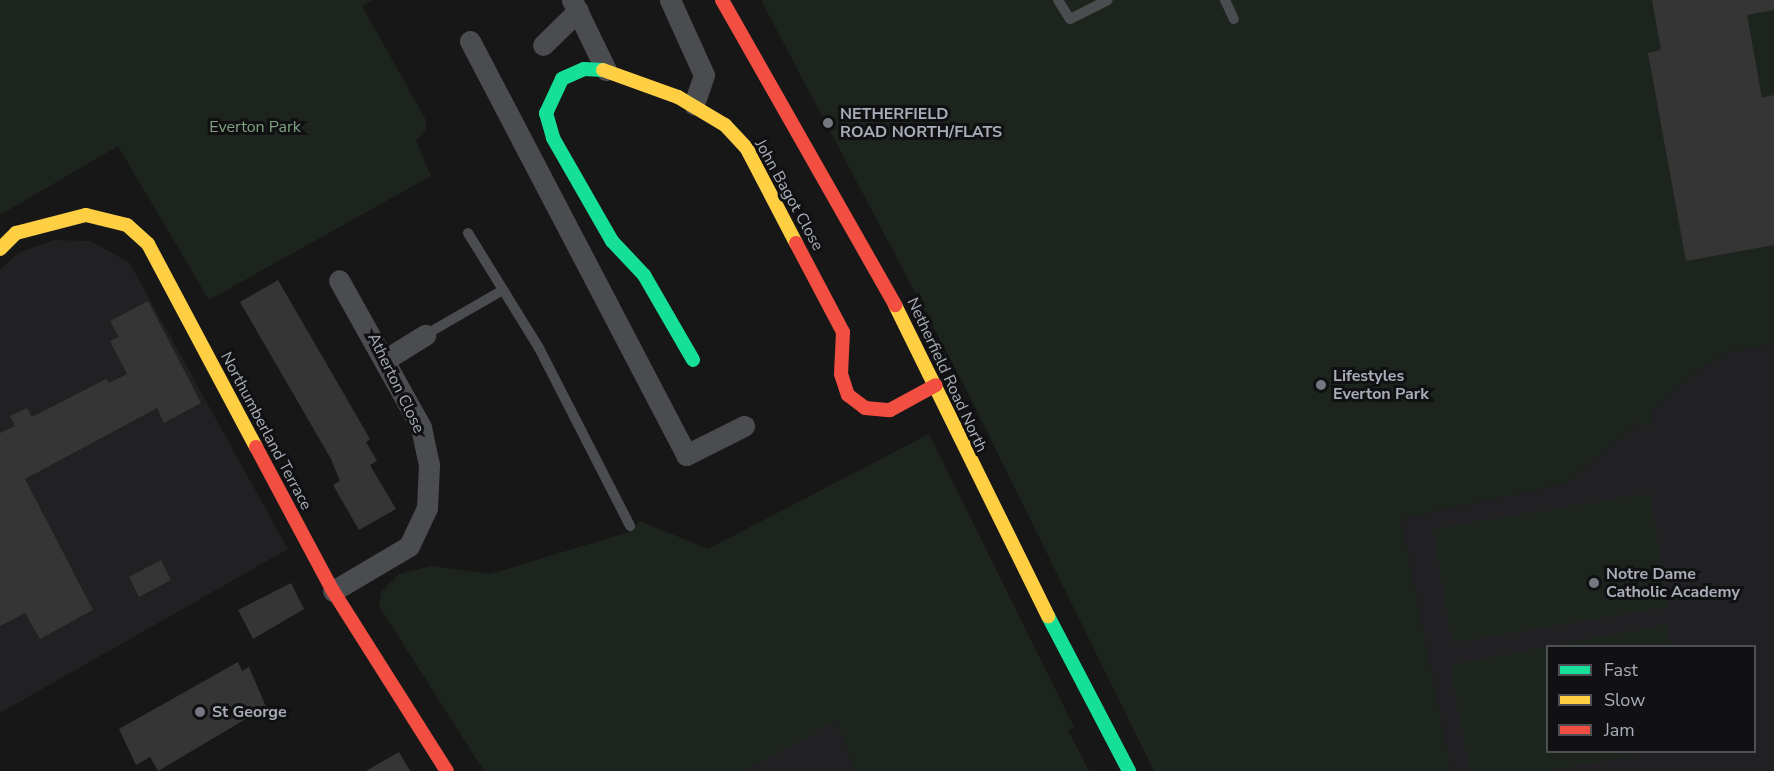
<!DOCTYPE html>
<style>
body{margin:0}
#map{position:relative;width:1774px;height:771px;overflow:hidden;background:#171717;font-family:"Nunito Sans",sans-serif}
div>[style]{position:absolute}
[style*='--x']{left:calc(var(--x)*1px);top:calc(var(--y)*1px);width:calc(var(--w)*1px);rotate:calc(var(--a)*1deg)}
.built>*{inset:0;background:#212123}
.green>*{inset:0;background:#1d241e}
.building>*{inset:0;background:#353536}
.lane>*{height:10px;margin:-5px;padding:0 5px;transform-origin:5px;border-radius:5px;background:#4b4c50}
.street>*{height:21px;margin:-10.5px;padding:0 10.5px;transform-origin:10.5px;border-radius:10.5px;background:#4b4c50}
.fast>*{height:14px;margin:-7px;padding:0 7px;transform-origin:7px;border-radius:7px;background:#16e098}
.slow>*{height:14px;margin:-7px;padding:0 7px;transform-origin:7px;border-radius:7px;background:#ffcf43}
.jam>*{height:14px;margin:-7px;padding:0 7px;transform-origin:7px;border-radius:7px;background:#f24e42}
.dots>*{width:16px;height:16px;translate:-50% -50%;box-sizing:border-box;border:3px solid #111113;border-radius:50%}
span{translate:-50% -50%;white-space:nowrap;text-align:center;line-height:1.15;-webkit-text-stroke:6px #111113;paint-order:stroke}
.poi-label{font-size:16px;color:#a8adb8;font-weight:700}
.left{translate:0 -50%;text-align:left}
.park-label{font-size:16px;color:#7fa381}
.street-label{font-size:16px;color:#a8adb8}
.legend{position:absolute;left:1546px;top:645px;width:210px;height:108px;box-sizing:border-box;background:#111113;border:2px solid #4d4f55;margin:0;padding:8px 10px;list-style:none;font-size:18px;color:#a8adb8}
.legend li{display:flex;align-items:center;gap:12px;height:30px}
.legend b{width:30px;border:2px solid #4d4f55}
</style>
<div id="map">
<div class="built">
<i style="clip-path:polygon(54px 240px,90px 241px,129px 262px,288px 549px,0 713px,0 269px,20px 252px)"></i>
<i style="clip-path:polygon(evenodd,1774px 344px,1774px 771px,1451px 771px,1401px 519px,1566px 483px,1640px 421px,1646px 427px,1655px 419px,1650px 413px,1689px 377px,1728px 352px,1774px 344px,1548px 646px,1754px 646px,1754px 752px,1548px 752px,1548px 646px)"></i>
<i style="clip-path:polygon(836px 720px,856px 771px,745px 771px)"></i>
</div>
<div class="green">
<i style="clip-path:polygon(0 0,373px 0,362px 6px,426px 120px,426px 130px,416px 140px,431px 176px,209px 300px,118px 146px,0 215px)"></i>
<i style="clip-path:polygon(761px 0,1774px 0,1774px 344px,1728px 352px,1689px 377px,1650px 413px,1655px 419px,1646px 428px,1640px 421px,1566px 483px,1401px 519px,1451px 771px,1154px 771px,968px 393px)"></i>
<i style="clip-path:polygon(929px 434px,1074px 727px,1068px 730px,1089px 771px,856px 771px,836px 721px,745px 771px,484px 771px,379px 606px,381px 592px,399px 574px,431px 566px,490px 574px,629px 532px,640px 521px,708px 549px)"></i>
<i style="clip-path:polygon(1650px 493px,1668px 607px,1452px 643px,1433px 529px)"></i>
<i style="clip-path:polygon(1667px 624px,1671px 646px,1548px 646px,1548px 752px,1652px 752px,1548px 771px,1470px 771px,1450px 665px)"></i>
</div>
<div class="building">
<i style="clip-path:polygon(1652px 0,1774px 0,1774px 10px,1747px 15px,1762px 98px,1774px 95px,1774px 245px,1686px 261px,1648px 53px,1661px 50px)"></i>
<i style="clip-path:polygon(278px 280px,370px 439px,366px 442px,377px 461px,370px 465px,396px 509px,359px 530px,333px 485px,340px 481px,331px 459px,240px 302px)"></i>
<i style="clip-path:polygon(148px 301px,201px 403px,164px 423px,157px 408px,25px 479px,93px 610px,40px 639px,25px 613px,0 626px,0 433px,15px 426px,10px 416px,27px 408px,32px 417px,106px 379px,109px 383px,127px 374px,110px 341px,119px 337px,110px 321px)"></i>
<i style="clip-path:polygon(161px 560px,171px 580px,139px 597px,129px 577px)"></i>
<i style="clip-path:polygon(291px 583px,304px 609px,253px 639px,238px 610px)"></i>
<i style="clip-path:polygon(238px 662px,242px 671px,249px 667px,266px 707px,158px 771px,150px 757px,136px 765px,119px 729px)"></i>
<i style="clip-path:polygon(399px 752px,410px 771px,366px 771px)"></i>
</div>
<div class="lane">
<i style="--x:1058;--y:0;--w:22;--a:58"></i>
<i style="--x:1070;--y:19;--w:42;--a:-26.6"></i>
<i style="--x:1225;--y:0;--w:21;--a:65"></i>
<i style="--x:468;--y:233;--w:135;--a:58.3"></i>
<i style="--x:539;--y:348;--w:200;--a:62.9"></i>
<i style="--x:425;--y:335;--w:90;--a:-30"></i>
</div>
<div class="street">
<i style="--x:572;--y:0;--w:78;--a:64.1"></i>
<i style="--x:670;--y:0;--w:82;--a:65.6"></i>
<i style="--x:704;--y:75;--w:31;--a:109"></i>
<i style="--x:470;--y:41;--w:467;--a:62.4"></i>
<i style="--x:686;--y:455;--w:65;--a:-26.6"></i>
<i style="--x:543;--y:45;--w:49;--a:-44.2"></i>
<i style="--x:388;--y:358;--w:44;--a:-31.9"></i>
<i style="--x:333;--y:591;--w:88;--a:-30.6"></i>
<i style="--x:409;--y:546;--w:42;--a:-64.7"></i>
<i style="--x:427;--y:508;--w:43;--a:-87.3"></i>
<i style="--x:429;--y:465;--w:39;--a:-102"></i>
<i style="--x:421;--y:427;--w:168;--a:-119.2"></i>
</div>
<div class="fast">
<i style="--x:603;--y:70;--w:19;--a:-177"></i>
<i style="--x:584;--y:69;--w:24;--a:156"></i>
<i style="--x:562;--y:79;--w:38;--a:115"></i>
<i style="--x:546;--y:113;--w:26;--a:74"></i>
<i style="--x:553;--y:138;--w:119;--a:60.2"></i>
<i style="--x:612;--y:241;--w:47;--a:46.7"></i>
<i style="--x:644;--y:275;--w:98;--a:60"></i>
<i style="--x:1048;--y:616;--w:175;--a:62.4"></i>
</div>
<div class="slow">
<i style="--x:603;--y:70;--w:80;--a:19.8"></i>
<i style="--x:678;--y:97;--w:55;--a:30.8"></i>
<i style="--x:725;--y:125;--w:33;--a:47"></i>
<i style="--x:747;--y:149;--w:106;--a:62.5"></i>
<i style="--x:0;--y:249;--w:23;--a:-45"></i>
<i style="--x:16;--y:233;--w:72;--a:-14.4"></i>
<i style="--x:86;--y:215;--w:42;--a:13.7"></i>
<i style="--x:127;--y:225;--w:28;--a:42"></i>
<i style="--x:148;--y:244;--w:230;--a:62"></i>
<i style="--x:895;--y:305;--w:347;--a:63.8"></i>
</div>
<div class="jam">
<i style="--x:722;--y:0;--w:351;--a:60.4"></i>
<i style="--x:796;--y:243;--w:101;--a:62.2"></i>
<i style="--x:843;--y:332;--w:42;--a:92.7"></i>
<i style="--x:841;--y:374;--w:22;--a:72"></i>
<i style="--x:848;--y:395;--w:21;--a:37"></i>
<i style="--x:865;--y:408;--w:25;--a:5"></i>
<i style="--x:890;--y:410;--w:52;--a:-28.5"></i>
<i style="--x:256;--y:447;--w:163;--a:61.9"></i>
<i style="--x:333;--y:591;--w:213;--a:57.7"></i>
</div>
<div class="dots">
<i style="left:828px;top:123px;background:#757880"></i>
<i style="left:1321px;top:385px;background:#757880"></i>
<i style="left:1594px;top:583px;background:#757880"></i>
<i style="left:200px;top:712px;background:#757880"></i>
</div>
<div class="poi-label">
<span class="left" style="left:840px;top:123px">NETHERFIELD<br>ROAD NORTH/FLATS</span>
<span class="left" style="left:1333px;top:385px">Lifestyles<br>Everton Park</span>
<span class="left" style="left:1606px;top:583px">Notre Dame<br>Catholic Academy</span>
<span class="left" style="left:212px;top:712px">St George</span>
</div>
<div class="park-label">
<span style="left:255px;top:127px">Everton Park</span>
</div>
<div class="street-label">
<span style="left:789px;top:195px;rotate:61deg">John Bagot Close</span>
<span style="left:947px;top:375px;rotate:65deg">Netherfield Road North</span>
<span style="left:396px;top:383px;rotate:64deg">Atherton Close</span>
<span style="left:266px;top:431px;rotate:62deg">Northumberland Terrace</span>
</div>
<ul class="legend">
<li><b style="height:8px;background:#16e098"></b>Fast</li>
<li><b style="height:8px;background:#ffcf43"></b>Slow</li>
<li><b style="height:8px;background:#f24e42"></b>Jam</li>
</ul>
</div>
